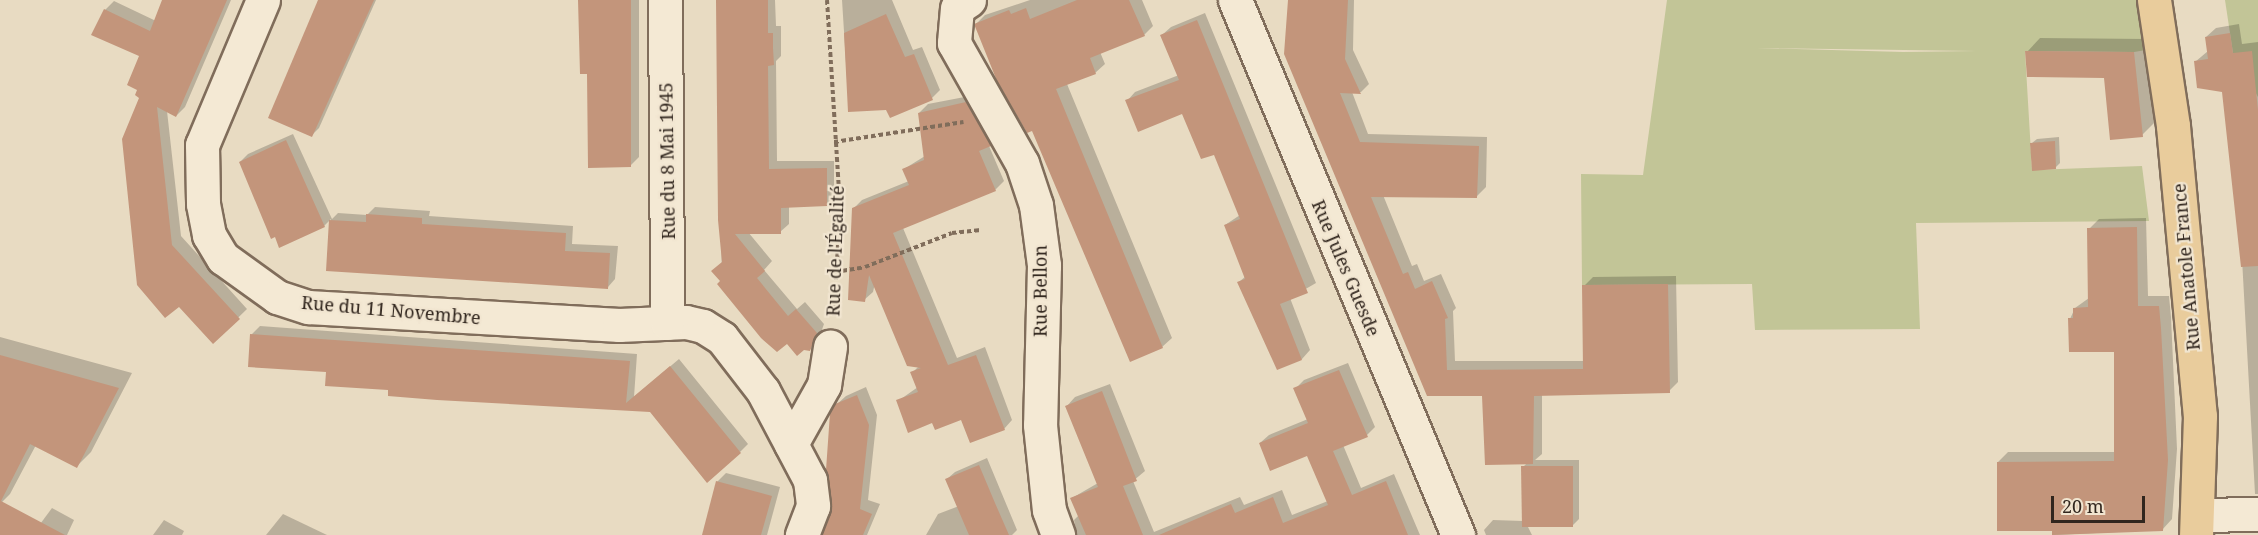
<!DOCTYPE html>
<meta charset="utf-8">
<style>
body{margin:0}
#map{position:relative;width:2258px;height:535px;overflow:hidden;background:#e8dbc2;font-family:"Noto Serif",serif}
div>[style]{position:absolute}
[style*='--x']{left:calc(var(--x)*1px);top:calc(var(--y)*1px);width:calc(var(--w)*1px);rotate:calc(var(--a)*1deg)}
.green>*{inset:0;background:#c2c597}
.shadow>*{inset:0;background:#0003}
.building>*{inset:0;background:#c3957b}
.path>*{height:4px;margin-top:-2px;transform-origin:0;background:repeating-linear-gradient(90deg,#806d5b 0 4.5px,transparent 0 7.5px)}
.roads{filter:drop-shadow(2px 0 #806d5b) drop-shadow(-2px 0 #806d5b) drop-shadow(0 2px #806d5b) drop-shadow(0 -2px #806d5b)}
.minor>*{height:33px;margin:-16.5px;padding:0 16.5px;transform-origin:16.5px;border-radius:16.5px;background:#f4e9d4}
.major>*{height:33px;margin:-16.5px;padding:0 16.5px;transform-origin:16.5px;border-radius:16.5px;background:#e9cc9c}
span{translate:-50% -50%;white-space:nowrap;text-align:center;line-height:1.15;-webkit-text-stroke:4.5px #f1e5d0;paint-order:stroke}
.street-label{font-size:18px;color:#31261e}
.scale{position:absolute;left:2051px;top:496px;width:94px;height:27px;box-sizing:border-box;border:3px solid #31261e;border-top:0;padding-left:8px;font-size:18px;line-height:21px;white-space:nowrap;color:#31261e;-webkit-text-stroke:4px #f1e5d0;paint-order:stroke}
</style>
<div id="map">
<div class="green">
<i style="clip-path:polygon(evenodd,1667px 0,2154px 0,2158px 48px,2134px 52px,2025px 51px,2032px 170px,2142px 166px,2149px 221px,1916px 223px,1920px 329px,1755px 330px,1752px 284px,1582px 285px,1581px 174px,1643px 175px,1667px 0,1756px 48px,1977px 51px,1903px 52px,1756px 48px)"></i>
<i style="clip-path:polygon(2225px 0,2258px 0,2258px 97px,2233px 53px)"></i>
</div>
<div class="shadow">
<i style="clip-path:polygon(165px 0,231px 0,185px 107px,176px 116px,167px 111px,181px 236px,247px 309px,213px 342px,123px 139px,141px 97px,141px 56px,105px 10px,114px 1px,156px 21px)"></i>
<i style="clip-path:polygon(322px 0,376px 0,319px 128px,312px 135px)"></i>
<i style="clip-path:polygon(580px 0,639px 0,639px 157px,630px 166px,589px 72px)"></i>
<i style="clip-path:polygon(717px 0,775px 0,776px 26px,781px 26px,781px 56px,776px 61px,777px 161px,834px 161px,834px 197px,826px 205px,789px 206px,789px 224px,780px 232px,748px 232px,772px 261px,764px 270px,797px 309px,805px 302px,824px 324px,818px 341px,810px 349px,722px 281px)"></i>
<i style="clip-path:polygon(842px 0,892px 0,913px 50px,922px 47px,940px 90px,932px 98px,887px 108px,849px 111px)"></i>
<i style="clip-path:polygon(1030px 0,1142px 0,1153px 26px,1144px 35px,1100px 52px,1105px 64px,1095px 73px,1067px 84px,1172px 338px,1162px 347px,1033px 129px,976px 24px,985px 15px)"></i>
<i style="clip-path:polygon(1290px 0,1354px 0,1353px 50px,1369px 84px,1361px 92px,1352px 92px,1368px 134px,1487px 137px,1486px 187px,1477px 196px,1383px 195px,1412px 266px,1417px 264px,1424px 281px,1441px 274px,1456px 308px,1453px 311px,1455px 361px,1584px 361px,1584px 286px,1593px 277px,1676px 276px,1678px 382px,1669px 391px,1542px 394px,1542px 454px,1535px 460px,1579px 460px,1579px 519px,1573px 525px,1527px 525px,1532px 535px,1486px 535px,1484px 530px,1493px 520px,1523px 521px,1523px 467px,1527px 463px,1483px 394px,1428px 395px)"></i>
<i style="clip-path:polygon(1205px 13px,1316px 283px,1290px 298px,1310px 350px,1302px 359px,1278px 368px,1239px 282px,1246px 276px,1225px 225px,1240px 215px,1215px 153px,1183px 112px,1127px 101px,1135px 92px,1179px 75px,1162px 35px,1171px 27px)"></i>
<i style="clip-path:polygon(2239px 24px,2242px 44px,2258px 42px,2258px 494px,2255px 494px,2242px 259px,2223px 90px,2195px 62px,2208px 51px,2206px 37px,2216px 28px)"></i>
<i style="clip-path:polygon(2040px 38px,2147px 39px,2155px 122px,2142px 135px,2105px 76px,2027px 52px)"></i>
<i style="clip-path:polygon(975px 95px,999px 137px,989px 146px,1004px 181px,995px 190px,903px 228px,957px 358px,985px 347px,1012px 420px,1004px 429px,898px 401px,918px 387px,912px 373px,919px 366px,875px 283px,873px 292px,864px 300px,853px 209px,862px 200px,909px 181px,904px 169px,925px 156px,919px 113px,928px 104px)"></i>
<i style="clip-path:polygon(293px 134px,332px 219px,338px 213px,367px 215px,375px 207px,430px 211px,429px 216px,573px 226px,572px 244px,618px 246px,615px 279px,608px 287px,328px 269px,331px 219px,324px 226px,240px 162px,248px 154px)"></i>
<i style="clip-path:polygon(2059px 137px,2060px 163px,2055px 168px,2032px 143px,2037px 139px)"></i>
<i style="clip-path:polygon(2146px 218px,2148px 296px,2169px 296px,2171px 317px,2177px 449px,2172px 519px,2162px 530px,2053px 535px,2053px 530px,1998px 462px,2008px 452px,2116px 452px,2115px 350px,2070px 319px,2075px 308px,2089px 298px,2089px 229px,2099px 219px)"></i>
<i style="clip-path:polygon(260px 326px,637px 354px,634px 397px,679px 359px,748px 444px,740px 452px,651px 411px,390px 389px,328px 370px,251px 335px)"></i>
<i style="clip-path:polygon(0 337px,132px 373px,91px 452px,77px 466px,36px 445px,10px 494px,0 504px)"></i>
<i style="clip-path:polygon(1348px 363px,1375px 427px,1367px 435px,1343px 445px,1361px 488px,1394px 474px,1420px 535px,1077px 535px,1074px 520px,1079px 515px,1072px 498px,1098px 483px,1067px 406px,1075px 397px,1110px 384px,1145px 471px,1133px 481px,1154px 532px,1240px 497px,1244px 505px,1282px 490px,1292px 515px,1328px 501px,1308px 454px,1260px 443px,1269px 435px,1308px 419px,1295px 389px,1304px 380px)"></i>
<i style="clip-path:polygon(866px 387px,877px 415px,868px 500px,880px 504px,867px 535px,824px 535px,832px 513px,827px 470px,836px 405px,846px 396px)"></i>
<i style="clip-path:polygon(987px 458px,1017px 530px,1012px 535px,926px 535px,938px 514px,959px 506px,947px 479px,955px 472px)"></i>
<i style="clip-path:polygon(726px 473px,780px 487px,767px 535px,703px 535px,717px 482px)"></i>
<i style="clip-path:polygon(52px 508px,74px 520px,67px 535px,32px 535px)"></i>
<i style="clip-path:polygon(283px 514px,327px 535px,266px 535px)"></i>
<i style="clip-path:polygon(164px 520px,184px 531px,182px 535px,153px 535px)"></i>
</div>
<div class="building">
<i style="clip-path:polygon(162px 0,227px 0,176px 117px,157px 107px,172px 245px,240px 319px,213px 344px,179px 307px,165px 318px,137px 285px,122px 139px,139px 98px,135px 95px,137px 90px,127px 85px,139px 56px,91px 35px,104px 9px,150px 31px)"></i>
<i style="clip-path:polygon(318px 0,374px 0,312px 137px,268px 118px)"></i>
<i style="clip-path:polygon(578px 0,631px 0,631px 167px,588px 168px,587px 74px,580px 74px)"></i>
<i style="clip-path:polygon(716px 0,768px 0,768px 33px,773px 33px,773px 48px,774px 65px,768px 66px,769px 169px,827px 168px,827px 206px,781px 208px,781px 234px,735px 234px,765px 271px,757px 278px,788px 316px,796px 309px,817px 333px,810px 351px,804px 350px,797px 356px,787px 344px,777px 352px,761px 338px,717px 284px,720px 281px,711px 271px,722px 262px,718px 220px)"></i>
<i style="clip-path:polygon(1077px 0,1129px 0,1145px 36px,1090px 58px,1096px 74px,1056px 89px,1163px 348px,1130px 362px,1032px 131px,1027px 133px,997px 81px,974px 24px,1009px 10px,1011px 14px,1026px 8px,1030px 19px)"></i>
<i style="clip-path:polygon(1288px 0,1348px 0,1345px 59px,1361px 94px,1340px 93px,1360px 142px,1479px 146px,1477px 198px,1371px 197px,1403px 274px,1408px 272px,1415px 289px,1432px 281px,1448px 318px,1445px 319px,1447px 370px,1583px 369px,1582px 285px,1668px 284px,1670px 393px,1534px 396px,1533px 464px,1485px 465px,1482px 396px,1427px 396px,1284px 54px)"></i>
<i style="clip-path:polygon(886px 14px,905px 57px,914px 54px,933px 100px,890px 118px,886px 110px,848px 112px,844px 33px)"></i>
<i style="clip-path:polygon(1197px 20px,1308px 293px,1280px 304px,1302px 360px,1277px 370px,1237px 282px,1245px 279px,1224px 225px,1240px 219px,1214px 155px,1201px 159px,1182px 114px,1138px 132px,1125px 100px,1179px 80px,1160px 35px)"></i>
<i style="clip-path:polygon(2230px 33px,2233px 53px,2252px 51px,2258px 110px,2258px 266px,2241px 267px,2222px 92px,2197px 88px,2194px 61px,2208px 59px,2205px 37px)"></i>
<i style="clip-path:polygon(2025px 51px,2134px 52px,2143px 137px,2110px 140px,2104px 78px,2027px 77px)"></i>
<i style="clip-path:polygon(966px 102px,991px 146px,979px 151px,996px 191px,893px 233px,948px 365px,976px 355px,1005px 430px,970px 443px,961px 420px,935px 430px,932px 423px,908px 433px,896px 400px,918px 392px,910px 372px,921px 368px,907px 366px,869px 275px,865px 302px,848px 300px,852px 208px,909px 185px,902px 169px,924px 160px,918px 113px)"></i>
<i style="clip-path:polygon(286px 140px,325px 227px,279px 248px,275px 237px,271px 239px,239px 162px)"></i>
<i style="clip-path:polygon(2055px 141px,2056px 169px,2032px 171px,2030px 143px)"></i>
<i style="clip-path:polygon(366px 214px,422px 218px,422px 224px,566px 233px,565px 251px,610px 253px,608px 289px,326px 271px,329px 220px,366px 222px)"></i>
<i style="clip-path:polygon(2137px 227px,2138px 306px,2159px 306px,2161px 328px,2168px 460px,2163px 531px,2052px 535px,2052px 531px,1997px 531px,1997px 462px,2114px 461px,2114px 352px,2069px 352px,2068px 318px,2073px 318px,2073px 308px,2088px 307px,2087px 228px)"></i>
<i style="clip-path:polygon(250px 334px,630px 361px,626px 403px,670px 366px,741px 453px,707px 483px,650px 412px,437px 400px,388px 396px,388px 390px,325px 386px,326px 372px,248px 367px)"></i>
<i style="clip-path:polygon(0 355px,119px 388px,77px 468px,30px 444px,1px 501px,65px 535px,0 535px)"></i>
<i style="clip-path:polygon(1339px 370px,1368px 437px,1333px 451px,1352px 495px,1386px 481px,1408px 535px,1159px 535px,1231px 504px,1235px 513px,1273px 497px,1283px 523px,1328px 505px,1307px 456px,1270px 471px,1259px 443px,1308px 423px,1293px 388px)"></i>
<i style="clip-path:polygon(1102px 391px,1137px 481px,1123px 486px,1143px 535px,1086px 535px,1070px 498px,1098px 487px,1065px 406px)"></i>
<i style="clip-path:polygon(857px 395px,869px 425px,860px 509px,872px 514px,863px 535px,822px 535px,832px 504px,826px 470px,830px 413px,835px 404px)"></i>
<i style="clip-path:polygon(979px 465px,995px 503px,1009px 535px,969px 535px,945px 479px)"></i>
<i style="clip-path:polygon(1521px 466px,1573px 466px,1573px 527px,1522px 527px)"></i>
<i style="clip-path:polygon(716px 481px,772px 496px,761px 535px,702px 535px)"></i>
</div>
<div class="path">
<i style="--x:827;--y:0;--w:208;--a:86.4"></i>
<i style="--x:840;--y:208;--w:108;--a:93.2"></i>
<i style="--x:834;--y:142;--w:131;--a:-8.8"></i>
<i style="--x:835;--y:272;--w:30;--a:-9"></i>
<i style="--x:865;--y:267;--w:93;--a:-21.3"></i>
<i style="--x:952;--y:233;--w:29;--a:-6"></i>
</div>
<div class="roads">
<div class="minor">
<i style="--x:263;--y:0;--w:157;--a:112.8"></i>
<i style="--x:202;--y:145;--w:59;--a:89"></i>
<i style="--x:203;--y:204;--w:32;--a:79"></i>
<i style="--x:209;--y:235;--w:27;--a:59"></i>
<i style="--x:223;--y:258;--w:67;--a:35.8"></i>
<i style="--x:277;--y:297;--w:33;--a:18"></i>
<i style="--x:308;--y:307;--w:312;--a:3.3"></i>
<i style="--x:619;--y:325;--w:67;--a:-2.6"></i>
<i style="--x:686;--y:322;--w:17;--a:13"></i>
<i style="--x:703;--y:326;--w:22;--a:32"></i>
<i style="--x:722;--y:338;--w:67;--a:52.3"></i>
<i style="--x:763;--y:391;--w:101;--a:62.2"></i>
<i style="--x:810;--y:480;--w:26;--a:83"></i>
<i style="--x:813;--y:506;--w:31;--a:111"></i>
<i style="--x:665;--y:0;--w:323;--a:89.6"></i>
<i style="--x:969;--y:0;--w:14;--a:146"></i>
<i style="--x:957;--y:8;--w:35;--a:95"></i>
<i style="--x:954;--y:43;--w:138;--a:60.5"></i>
<i style="--x:1022;--y:163;--w:44;--a:71.6"></i>
<i style="--x:1036;--y:205;--w:61;--a:82.4"></i>
<i style="--x:1044;--y:265;--w:160;--a:91.4"></i>
<i style="--x:1040;--y:425;--w:85;--a:84"></i>
<i style="--x:1049;--y:510;--w:27;--a:70"></i>
<i style="--x:1235;--y:0;--w:580;--a:67.37"></i>
<i style="--x:791;--y:444;--w:68;--a:-60.8"></i>
<i style="--x:824;--y:385;--w:39;--a:-81"></i>
<i style="--x:2199;--y:515;--w:59;--a:-1"></i>
</div>
<div class="major">
<i style="--x:2154;--y:0;--w:127;--a:81.4"></i>
<i style="--x:2173;--y:126;--w:291;--a:84.7"></i>
<i style="--x:2200;--y:416;--w:119;--a:91.9"></i>
</div>
</div>
<div class="street-label">
<span style="left:667px;top:161px;rotate:-91deg">Rue du 8 Mai 1945</span>
<span style="left:835px;top:251px;rotate:-88deg">Rue de l'Égalité</span>
<span style="left:2186px;top:267px;rotate:-95deg">Rue Anatole France</span>
<span style="left:1346px;top:268px;rotate:67deg">Rue Jules Guesde</span>
<span style="left:1040px;top:291px;rotate:-90deg">Rue Bellon</span>
<span style="left:391px;top:310px;rotate:5deg">Rue du 11 Novembre</span>
</div>
<div class="scale">20 m</div>
</div>
